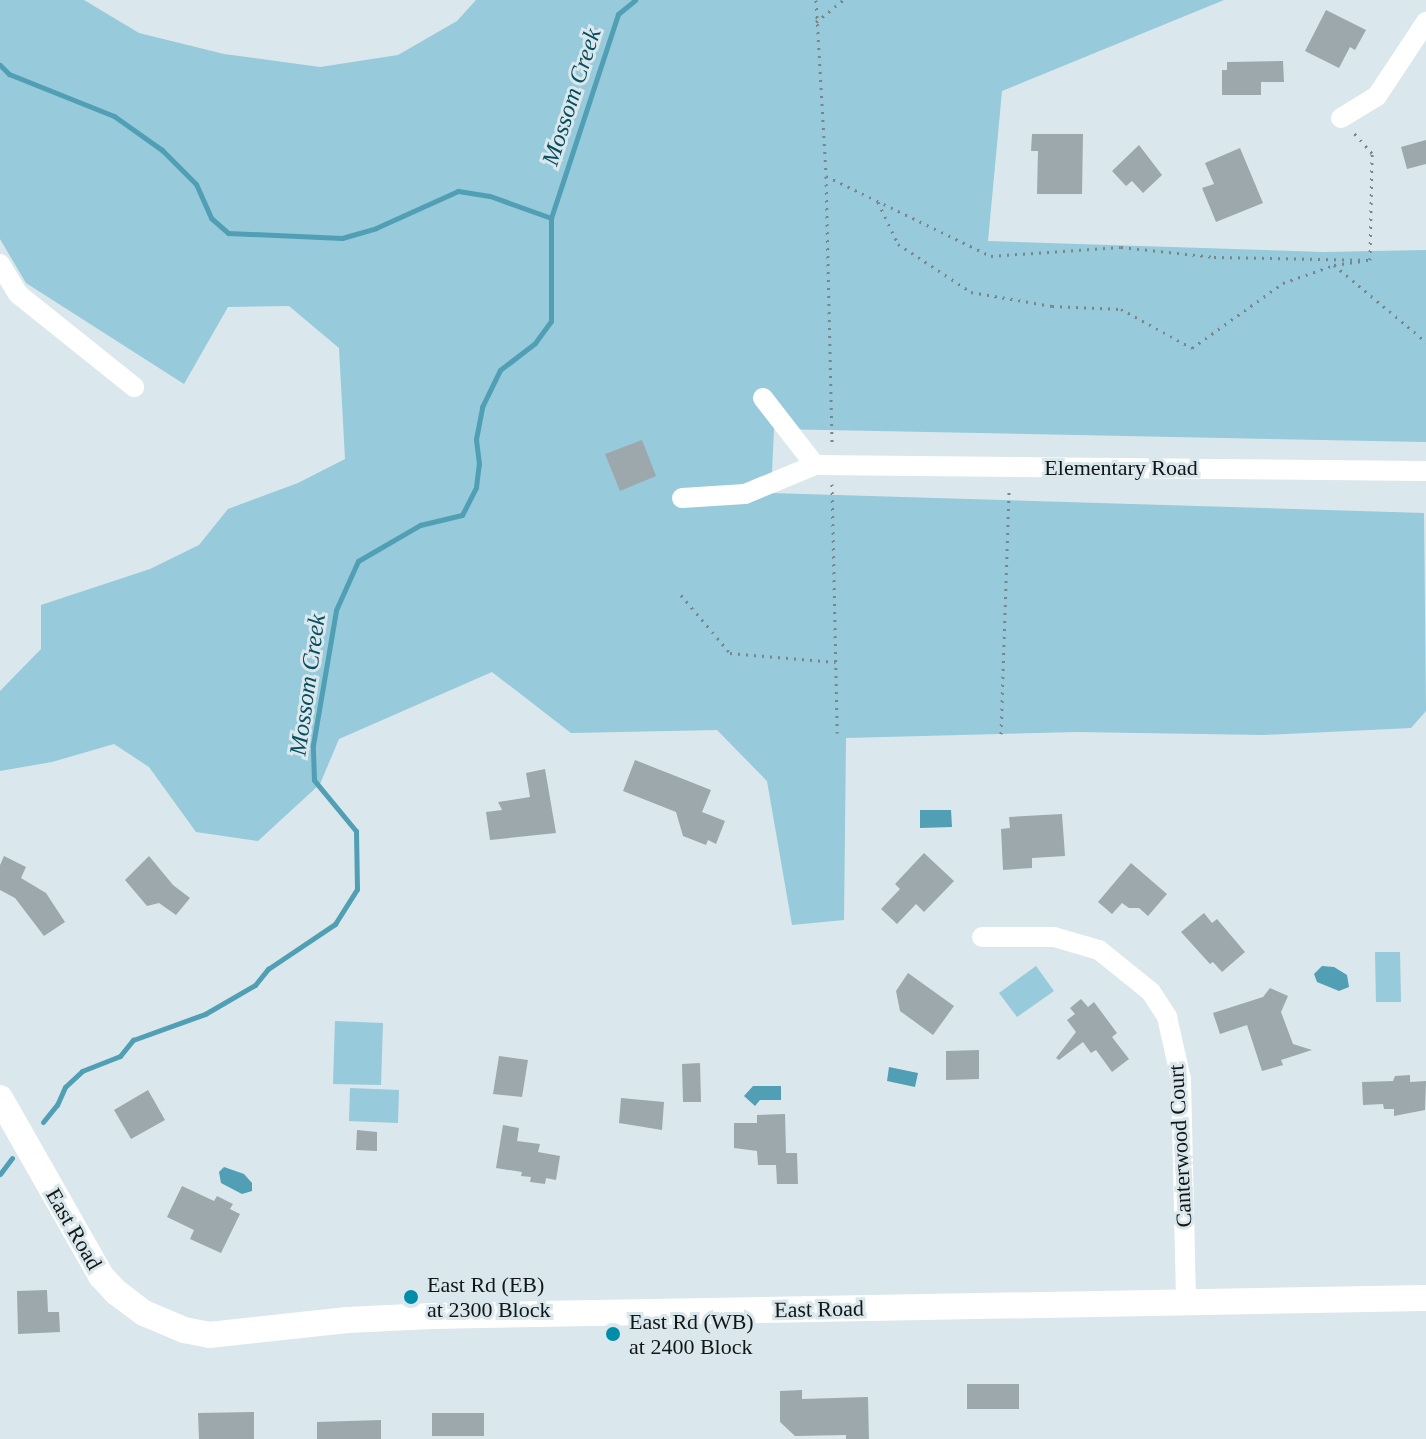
<!DOCTYPE html>
<style>
body{margin:0}
#map{position:relative;width:1426px;height:1439px;overflow:hidden;background:#dae7ec;font-family:"Times New Roman",serif}
div>[style]{position:absolute}
[style*='--x']{left:calc(var(--x)*1px);top:calc(var(--y)*1px);width:calc(var(--w)*1px);rotate:calc(var(--a)*1deg)}
.green>*{inset:0;background:#97cada}
.water>*{inset:0;background:#519fb5}
.stream>*{height:5px;margin:-2.5px;padding:0 2.5px;transform-origin:2.5px;border-radius:2.5px;background:#519fb5}
.building>*{inset:0;background:#9ca8ac}
.path>*{height:3px;margin-top:-1.5px;transform-origin:0;background:repeating-linear-gradient(90deg,#7b8588 0 2px,transparent 0 8px)}
.minor>*{height:20px;margin:-10px;padding:0 10px;transform-origin:10px;border-radius:10px;background:#fff}
.major>*{height:26px;margin:-13px;padding:0 13px;transform-origin:13px;border-radius:13px;background:#fff}
.dots>*{width:22px;height:22px;translate:-50% -50%;box-sizing:border-box;border:4px solid #dae7ec;border-radius:50%}
span{translate:-50% -50%;white-space:nowrap;text-align:center;line-height:1.15;-webkit-text-stroke:6px #dae7ec;paint-order:stroke}
.street-label{font-size:22px;color:#111617}
.poi-label{font-size:22px;color:#111617}
.left{translate:0 -50%;text-align:left}
.water-label{font-size:24px;color:#074d5e;font-style:italic}
</style>
<div id="map">
<div class="green">
<i style="clip-path:polygon(0 0,84px 0,139px 33px,224px 54px,320px 67px,398px 55px,457px 21px,476px 0,1224px 0,1002px 91px,988px 241px,1324px 252px,1426px 250px,1426px 442px,774px 429px,771px 493px,1424px 513px,1426px 711px,1411px 728px,1264px 735px,1077px 732px,846px 738px,844px 920px,792px 925px,767px 781px,717px 730px,571px 733px,492px 672px,339px 739px,320px 784px,258px 841px,196px 832px,149px 767px,114px 744px,52px 762px,0 771px,0 691px,41px 649px,41px 605px,150px 569px,199px 545px,228px 509px,298px 483px,345px 459px,339px 348px,289px 306px,228px 307px,184px 384px,26px 283px,0 239px)"></i>
<i style="clip-path:polygon(1375px 952px,1400px 952px,1401px 1002px,1376px 1002px)"></i>
<i style="clip-path:polygon(1036px 966px,1054px 991px,1017px 1017px,999px 993px)"></i>
<i style="clip-path:polygon(335px 1021px,383px 1023px,381px 1085px,333px 1084px)"></i>
<i style="clip-path:polygon(350px 1088px,399px 1090px,398px 1123px,349px 1121px)"></i>
</div>
<div class="water">
<i style="clip-path:polygon(920px 810px,951px 810px,952px 827px,920px 828px)"></i>
<i style="clip-path:polygon(1322px 966px,1334px 967px,1347px 975px,1349px 987px,1339px 991px,1317px 982px,1314px 974px)"></i>
<i style="clip-path:polygon(889px 1067px,918px 1073px,915px 1087px,887px 1081px)"></i>
<i style="clip-path:polygon(753px 1086px,781px 1086px,781px 1100px,760px 1100px,755px 1106px,744px 1096px)"></i>
<i style="clip-path:polygon(224px 1167px,244px 1174px,252px 1183px,252px 1191px,242px 1194px,221px 1183px,219px 1172px)"></i>
</div>
<div class="stream">
<i style="--x:0;--y:65;--w:13;--a:45"></i>
<i style="--x:9;--y:74;--w:113;--a:21.8"></i>
<i style="--x:114;--y:116;--w:59;--a:35.3"></i>
<i style="--x:162;--y:150;--w:48;--a:45"></i>
<i style="--x:196;--y:184;--w:37;--a:66"></i>
<i style="--x:211;--y:218;--w:23;--a:41"></i>
<i style="--x:228;--y:233;--w:114;--a:2.5"></i>
<i style="--x:342;--y:238;--w:35;--a:-16"></i>
<i style="--x:376;--y:228;--w:90;--a:-24.3"></i>
<i style="--x:458;--y:191;--w:32;--a:9"></i>
<i style="--x:490;--y:196;--w:65;--a:19.8"></i>
<i style="--x:43;--y:1122;--w:22;--a:-51"></i>
<i style="--x:57;--y:1105;--w:20;--a:-66"></i>
<i style="--x:65;--y:1087;--w:23;--a:-43"></i>
<i style="--x:82;--y:1071;--w:41;--a:-21.5"></i>
<i style="--x:120;--y:1056;--w:21;--a:-51"></i>
<i style="--x:133;--y:1040;--w:77;--a:-19.9"></i>
<i style="--x:205;--y:1014;--w:58;--a:-30.1"></i>
<i style="--x:255;--y:985;--w:21;--a:-51"></i>
<i style="--x:268;--y:969;--w:81;--a:-33.9"></i>
<i style="--x:335;--y:924;--w:41;--a:-57.8"></i>
<i style="--x:357;--y:889;--w:58;--a:-91"></i>
<i style="--x:356;--y:831;--w:66;--a:-129.5"></i>
<i style="--x:314;--y:780;--w:35;--a:-92"></i>
<i style="--x:313;--y:745;--w:137;--a:-80.3"></i>
<i style="--x:336;--y:610;--w:54;--a:-65.8"></i>
<i style="--x:358;--y:561;--w:72;--a:-30.1"></i>
<i style="--x:420;--y:525;--w:43;--a:-13.4"></i>
<i style="--x:462;--y:515;--w:31;--a:-63"></i>
<i style="--x:476;--y:487;--w:23;--a:-83"></i>
<i style="--x:479;--y:464;--w:25;--a:-97"></i>
<i style="--x:476;--y:439;--w:33;--a:-79"></i>
<i style="--x:482;--y:407;--w:41;--a:-64.1"></i>
<i style="--x:500;--y:370;--w:44;--a:-37.6"></i>
<i style="--x:535;--y:343;--w:27;--a:-54"></i>
<i style="--x:551;--y:321;--w:103;--a:-90"></i>
<i style="--x:551;--y:218;--w:215;--a:-71.8"></i>
<i style="--x:618;--y:14;--w:22;--a:-39"></i>
<i style="--x:0;--y:1174;--w:20;--a:-53"></i>
</div>
<div class="building">
<i style="clip-path:polygon(1326px 10px,1366px 30px,1355px 50px,1350px 47px,1339px 68px,1305px 51px)"></i>
<i style="clip-path:polygon(1283px 61px,1284px 82px,1261px 82px,1261px 95px,1222px 95px,1222px 70px,1227px 70px,1227px 62px)"></i>
<i style="clip-path:polygon(1032px 134px,1083px 134px,1082px 194px,1037px 194px,1038px 151px,1031px 151px)"></i>
<i style="clip-path:polygon(1426px 140px,1426px 164px,1407px 169px,1401px 147px)"></i>
<i style="clip-path:polygon(1139px 145px,1162px 175px,1143px 193px,1132px 181px,1126px 186px,1112px 171px)"></i>
<i style="clip-path:polygon(1240px 148px,1263px 203px,1216px 222px,1202px 188px,1214px 184px,1205px 163px)"></i>
<i style="clip-path:polygon(642px 440px,656px 476px,620px 491px,605px 454px)"></i>
<i style="clip-path:polygon(635px 760px,711px 790px,702px 812px,725px 821px,716px 844px,708px 840px,706px 845px,683px 836px,676px 812px,623px 791px)"></i>
<i style="clip-path:polygon(545px 769px,556px 833px,490px 840px,486px 812px,502px 810px,498px 802px,530px 797px,526px 773px)"></i>
<i style="clip-path:polygon(1062px 814px,1065px 856px,1032px 858px,1032px 868px,1003px 870px,1001px 829px,1010px 828px,1009px 817px)"></i>
<i style="clip-path:polygon(924px 853px,954px 881px,924px 912px,916px 904px,897px 924px,881px 909px,900px 889px,895px 884px)"></i>
<i style="clip-path:polygon(4px 856px,26px 867px,21px 878px,46px 893px,65px 922px,44px 936px,15px 898px,0 890px,0 865px)"></i>
<i style="clip-path:polygon(149px 856px,173px 885px,190px 898px,176px 915px,159px 903px,147px 906px,125px 880px)"></i>
<i style="clip-path:polygon(1131px 863px,1167px 894px,1148px 916px,1139px 908px,1129px 908px,1122px 903px,1112px 914px,1098px 902px)"></i>
<i style="clip-path:polygon(1204px 913px,1212px 923px,1217px 919px,1245px 952px,1222px 972px,1213px 962px,1210px 964px,1181px 932px)"></i>
<i style="clip-path:polygon(908px 973px,954px 1006px,933px 1035px,900px 1011px,896px 991px)"></i>
<i style="clip-path:polygon(1270px 988px,1288px 996px,1281px 1012px,1293px 1044px,1312px 1050px,1281px 1060px,1283px 1065px,1262px 1071px,1247px 1025px,1220px 1034px,1213px 1013px,1263px 997px)"></i>
<i style="clip-path:polygon(1081px 999px,1088px 1007px,1094px 1002px,1117px 1033px,1112px 1037px,1129px 1059px,1112px 1072px,1096px 1050px,1091px 1053px,1083px 1042px,1059px 1060px,1056px 1058px,1076px 1032px,1067px 1020px,1075px 1014px,1070px 1008px)"></i>
<i style="clip-path:polygon(979px 1050px,979px 1079px,946px 1080px,946px 1051px)"></i>
<i style="clip-path:polygon(499px 1056px,528px 1060px,522px 1097px,493px 1094px)"></i>
<i style="clip-path:polygon(700px 1063px,701px 1102px,683px 1102px,682px 1064px)"></i>
<i style="clip-path:polygon(1410px 1075px,1410px 1082px,1426px 1081px,1425px 1110px,1394px 1116px,1394px 1109px,1384px 1109px,1383px 1104px,1363px 1105px,1362px 1082px,1393px 1081px,1395px 1076px)"></i>
<i style="clip-path:polygon(148px 1090px,165px 1120px,131px 1139px,114px 1110px)"></i>
<i style="clip-path:polygon(621px 1098px,664px 1102px,662px 1130px,619px 1123px)"></i>
<i style="clip-path:polygon(785px 1114px,786px 1153px,797px 1153px,798px 1184px,777px 1184px,776px 1165px,758px 1165px,757px 1151px,734px 1148px,734px 1123px,757px 1123px,757px 1115px)"></i>
<i style="clip-path:polygon(503px 1125px,519px 1128px,517px 1141px,540px 1144px,538px 1152px,560px 1156px,556px 1180px,546px 1178px,545px 1184px,530px 1182px,531px 1177px,521px 1176px,522px 1172px,496px 1168px)"></i>
<i style="clip-path:polygon(357px 1130px,377px 1132px,377px 1151px,356px 1150px)"></i>
<i style="clip-path:polygon(182px 1186px,214px 1201px,217px 1196px,233px 1204px,230px 1209px,240px 1214px,221px 1253px,190px 1239px,194px 1230px,167px 1217px)"></i>
<i style="clip-path:polygon(47px 1290px,48px 1312px,59px 1312px,60px 1332px,18px 1334px,17px 1291px)"></i>
<i style="clip-path:polygon(967px 1384px,1019px 1384px,1019px 1409px,967px 1409px)"></i>
<i style="clip-path:polygon(802px 1390px,802px 1399px,868px 1397px,869px 1439px,846px 1439px,846px 1435px,795px 1436px,780px 1422px,780px 1391px)"></i>
<i style="clip-path:polygon(254px 1412px,254px 1439px,199px 1439px,198px 1413px)"></i>
<i style="clip-path:polygon(432px 1413px,484px 1413px,484px 1436px,432px 1436px)"></i>
<i style="clip-path:polygon(381px 1420px,381px 1439px,317px 1439px,317px 1422px)"></i>
</div>
<div class="path">
<i style="--x:816;--y:0;--w:176;--a:86.7"></i>
<i style="--x:826;--y:176;--w:269;--a:88.7"></i>
<i style="--x:816;--y:22;--w:35;--a:-39"></i>
<i style="--x:826;--y:176;--w:183;--a:25.9"></i>
<i style="--x:991;--y:256;--w:130;--a:-4"></i>
<i style="--x:1121;--y:247;--w:94;--a:6.1"></i>
<i style="--x:1214;--y:257;--w:156;--a:1.1"></i>
<i style="--x:1370;--y:260;--w:107;--a:-88.9"></i>
<i style="--x:1372;--y:153;--w:30;--a:-132"></i>
<i style="--x:878;--y:202;--w:47;--a:64.5"></i>
<i style="--x:898;--y:244;--w:87;--a:33.3"></i>
<i style="--x:971;--y:292;--w:82;--a:9.8"></i>
<i style="--x:1052;--y:306;--w:69;--a:2.5"></i>
<i style="--x:1121;--y:309;--w:81;--a:28.8"></i>
<i style="--x:1192;--y:348;--w:112;--a:-35.5"></i>
<i style="--x:1283;--y:283;--w:54;--a:-19.4"></i>
<i style="--x:1334;--y:265;--w:28;--a:-8"></i>
<i style="--x:1334;--y:265;--w:120;--a:39.9"></i>
<i style="--x:832;--y:484;--w:249;--a:88.8"></i>
<i style="--x:681;--y:595;--w:76;--a:49.8"></i>
<i style="--x:730;--y:653;--w:106;--a:4.9"></i>
<i style="--x:1001;--y:734;--w:247;--a:-88.1"></i>
</div>
<div class="minor">
<i style="--x:1341;--y:118;--w:42;--a:-31.4"></i>
<i style="--x:1377;--y:96;--w:89;--a:-56.5"></i>
<i style="--x:0;--y:264;--w:35;--a:59"></i>
<i style="--x:18;--y:294;--w:149;--a:38.7"></i>
<i style="--x:763;--y:398;--w:85;--a:52.2"></i>
<i style="--x:682;--y:498;--w:63;--a:-3.6"></i>
<i style="--x:745;--y:494;--w:76;--a:-22.5"></i>
<i style="--x:815;--y:465;--w:611;--a:0.56"></i>
<i style="--x:982;--y:937;--w:72;--a:0"></i>
<i style="--x:1054;--y:937;--w:47;--a:16.1"></i>
<i style="--x:1099;--y:950;--w:67;--a:38.9"></i>
<i style="--x:1151;--y:992;--w:30;--a:57"></i>
<i style="--x:1167;--y:1017;--w:64;--a:77.3"></i>
<i style="--x:1181;--y:1079;--w:222;--a:88.7"></i>
</div>
<div class="major">
<i style="--x:0;--y:1098;--w:205;--a:60.4"></i>
<i style="--x:101;--y:1276;--w:22;--a:47"></i>
<i style="--x:116;--y:1292;--w:35;--a:37"></i>
<i style="--x:144;--y:1313;--w:43;--a:23"></i>
<i style="--x:184;--y:1330;--w:25;--a:11"></i>
<i style="--x:209;--y:1335;--w:139;--a:-6.2"></i>
<i style="--x:347;--y:1320;--w:85;--a:-2.7"></i>
<i style="--x:432;--y:1316;--w:994;--a:-1.04"></i>
</div>
<div class="dots">
<i style="left:411px;top:1297px;background:#008daa"></i>
<i style="left:613px;top:1334px;background:#008daa"></i>
</div>
<div class="street-label">
<span style="left:1121px;top:468px">Elementary Road</span>
<span style="left:1180px;top:1146px;rotate:-93deg">Canterwood Court</span>
<span style="left:74px;top:1229px;rotate:60deg">East Road</span>
<span style="left:819px;top:1309px;rotate:-1deg">East Road</span>
</div>
<div class="poi-label">
<span class="left" style="left:427px;top:1297px">East Rd (EB)<br>at 2300 Block</span>
<span class="left" style="left:629px;top:1334px">East Rd (WB)<br>at 2400 Block</span>
</div>
<div class="water-label">
<span style="left:572px;top:97px;rotate:-72deg">Mossom Creek</span>
<span style="left:308px;top:685px;rotate:-82deg">Mossom Creek</span>
</div>
</div>
